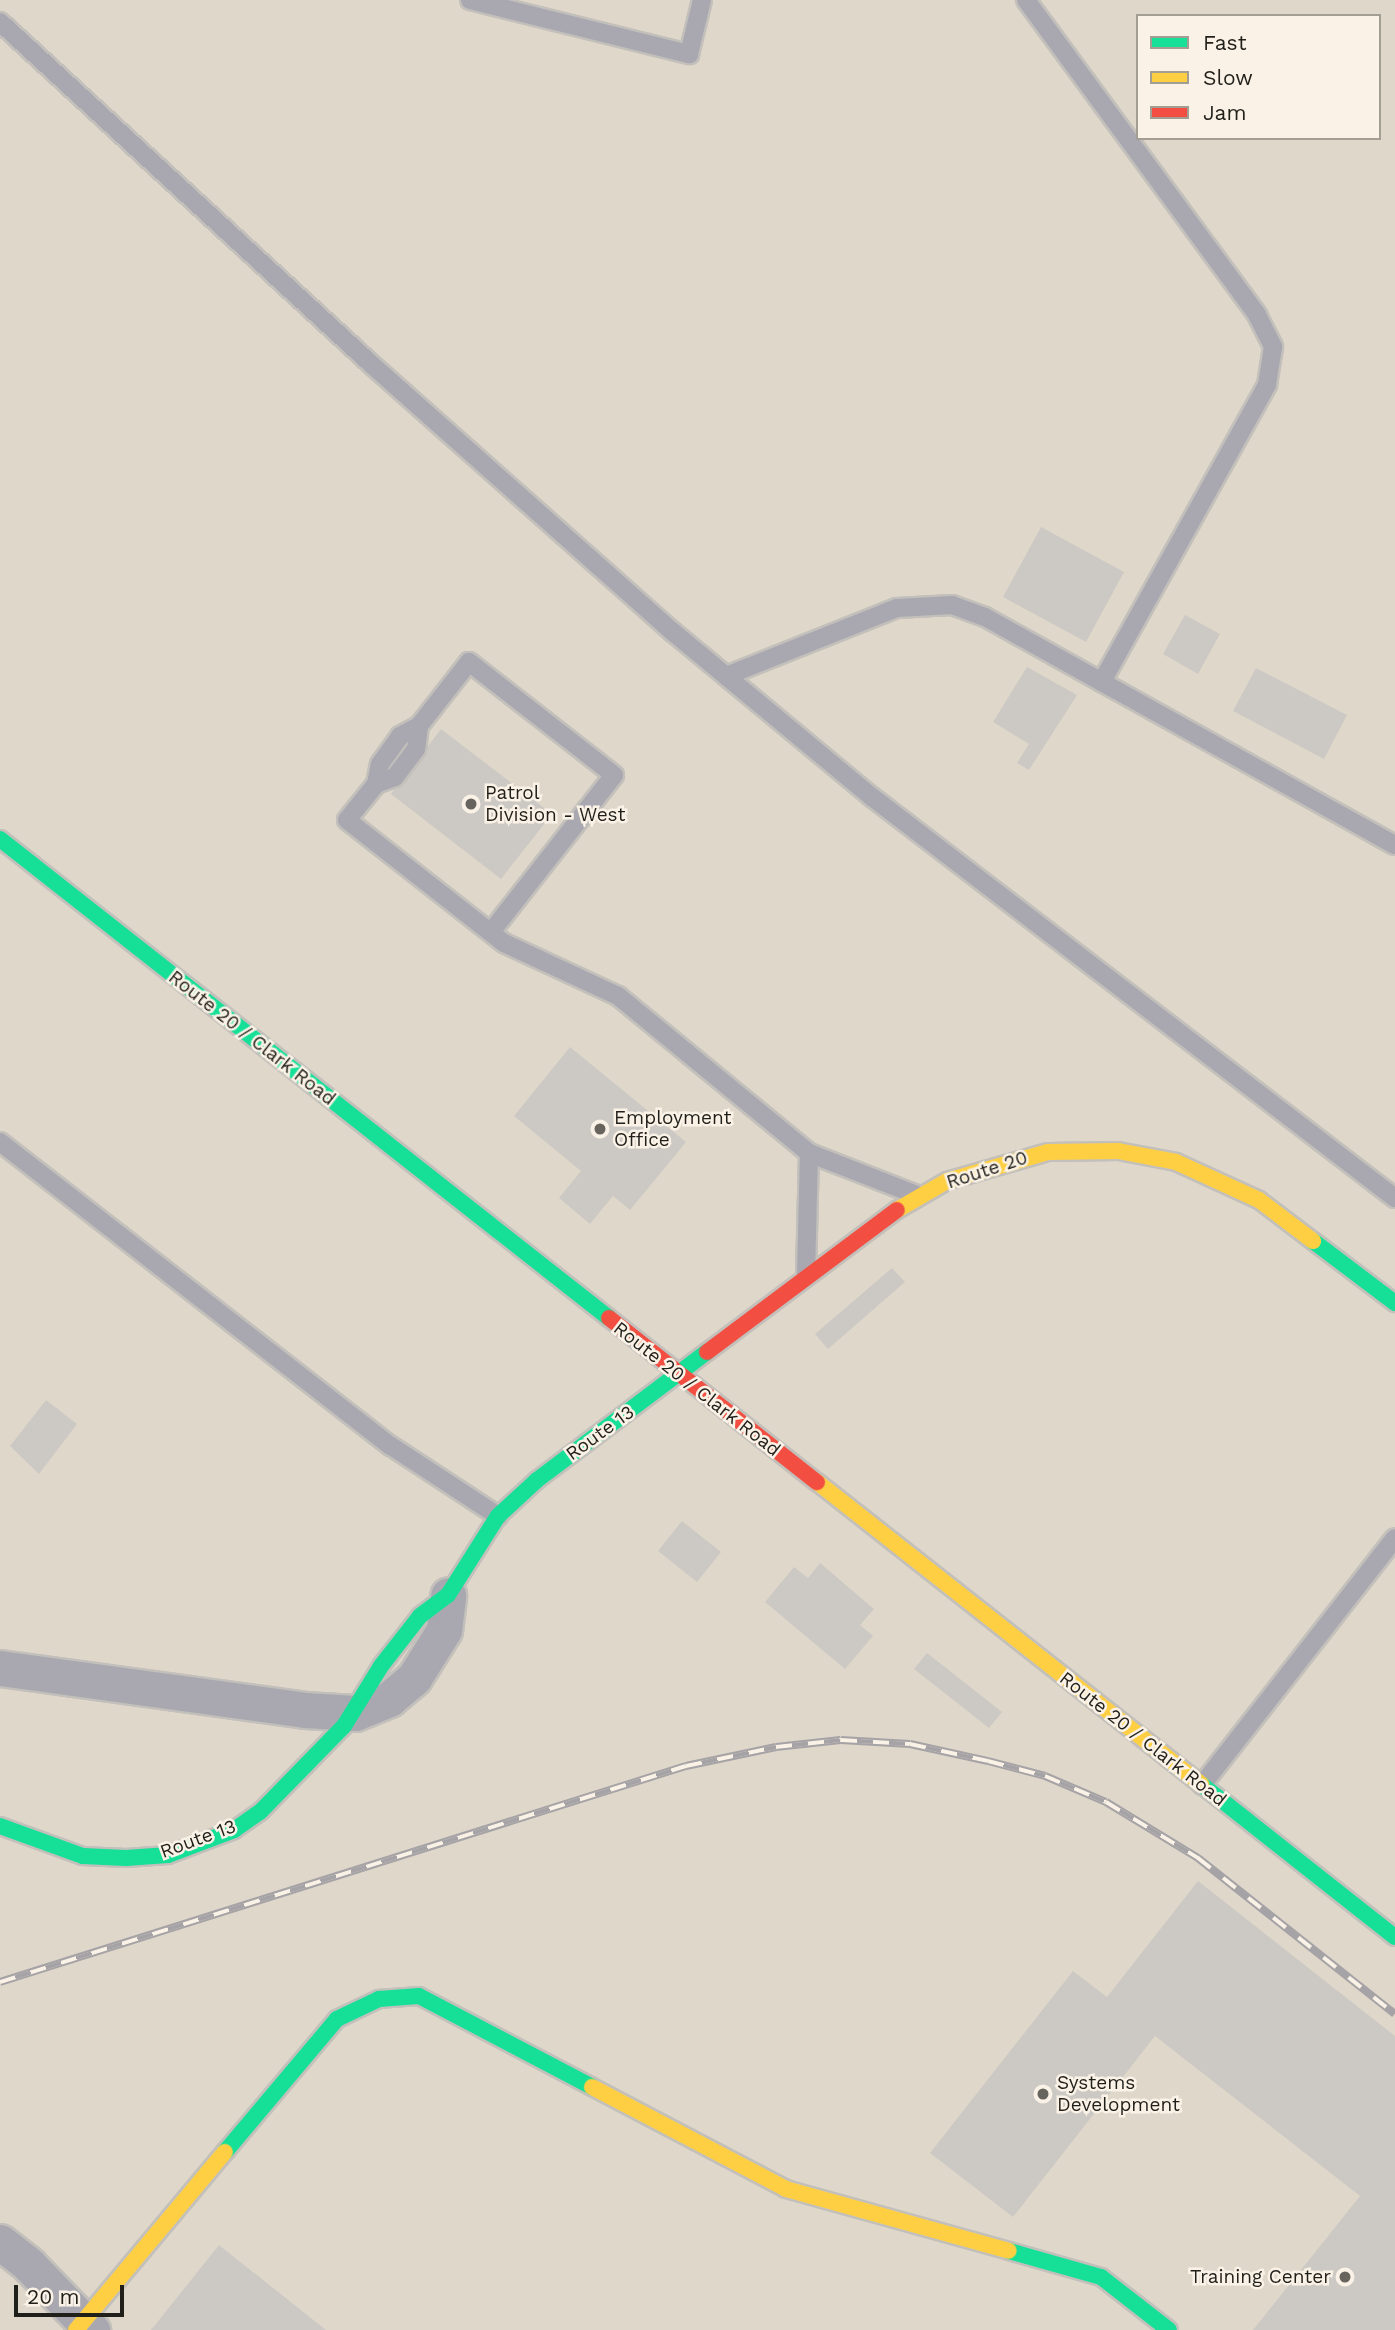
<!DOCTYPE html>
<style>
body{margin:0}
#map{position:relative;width:1395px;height:2330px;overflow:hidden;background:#e8e4dd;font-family:"Work Sans",sans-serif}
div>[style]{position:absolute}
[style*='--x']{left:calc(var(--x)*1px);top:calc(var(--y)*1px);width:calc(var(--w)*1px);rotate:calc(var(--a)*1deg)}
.built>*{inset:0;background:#dfd7ca}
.building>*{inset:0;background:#ccc9c4}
.roads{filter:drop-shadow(2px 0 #c3c0bb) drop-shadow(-2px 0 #c3c0bb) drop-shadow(0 2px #c3c0bb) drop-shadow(0 -2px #c3c0bb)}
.lane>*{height:18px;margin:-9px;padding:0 9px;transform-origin:9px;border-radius:9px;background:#a9a8b1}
.street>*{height:35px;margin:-17.5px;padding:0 17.5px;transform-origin:17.5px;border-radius:17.5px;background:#a9a8b1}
.fast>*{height:16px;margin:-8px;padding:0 8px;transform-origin:8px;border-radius:8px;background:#16e098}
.slow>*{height:16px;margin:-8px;padding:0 8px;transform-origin:8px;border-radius:8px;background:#ffcf43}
.jam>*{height:16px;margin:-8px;padding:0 8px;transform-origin:8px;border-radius:8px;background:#f24e42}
.rail>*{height:8px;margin-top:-4px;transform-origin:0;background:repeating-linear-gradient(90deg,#faf2e6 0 16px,#a6a3a6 0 32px);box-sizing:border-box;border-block:2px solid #a6a3a6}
.dots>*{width:19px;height:19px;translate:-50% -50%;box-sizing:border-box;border:4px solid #faf2e6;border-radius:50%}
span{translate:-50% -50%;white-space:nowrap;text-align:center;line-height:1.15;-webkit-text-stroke:5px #faf2e6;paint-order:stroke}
.poi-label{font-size:19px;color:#211f1a}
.left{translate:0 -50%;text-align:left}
.right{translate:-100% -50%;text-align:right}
.street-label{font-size:19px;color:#211f1a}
.legend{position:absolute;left:1136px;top:14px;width:245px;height:126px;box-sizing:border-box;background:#faf2e6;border:2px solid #a39e94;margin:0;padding:9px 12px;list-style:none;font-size:21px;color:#211f1a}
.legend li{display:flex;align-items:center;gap:14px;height:35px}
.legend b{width:35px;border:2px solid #a39e94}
.scale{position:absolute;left:14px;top:2285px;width:110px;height:32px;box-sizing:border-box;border:4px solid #211f1a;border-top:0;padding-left:9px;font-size:21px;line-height:24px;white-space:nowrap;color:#211f1a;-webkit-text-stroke:5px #faf2e6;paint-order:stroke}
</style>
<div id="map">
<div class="built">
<i style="clip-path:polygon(evenodd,0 0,1395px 0,1395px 2330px,0 2330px,0 0,1138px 16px,1379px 16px,1379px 138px,1138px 138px,1138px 16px)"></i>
</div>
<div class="building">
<i style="clip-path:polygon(1041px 527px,1124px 572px,1086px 642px,1003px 597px)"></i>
<i style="clip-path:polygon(1185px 615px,1220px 634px,1198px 674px,1163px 654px)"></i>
<i style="clip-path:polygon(1027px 667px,1077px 695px,1029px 770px,1017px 763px,1029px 744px,993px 722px)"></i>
<i style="clip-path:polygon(1256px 668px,1347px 715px,1324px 759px,1233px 711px)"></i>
<i style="clip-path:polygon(441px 729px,552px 814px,501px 879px,391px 794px)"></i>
<i style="clip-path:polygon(570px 1047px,686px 1142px,630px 1210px,613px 1196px,590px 1224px,559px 1198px,581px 1171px,514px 1116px)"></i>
<i style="clip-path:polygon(892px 1268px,905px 1282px,828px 1349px,815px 1334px)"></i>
<i style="clip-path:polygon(46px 1400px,77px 1424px,39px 1474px,10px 1446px)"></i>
<i style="clip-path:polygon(682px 1521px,721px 1552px,697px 1582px,658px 1551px)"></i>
<i style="clip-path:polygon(820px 1563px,874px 1609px,860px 1625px,873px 1636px,845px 1669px,765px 1602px,794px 1567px,808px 1578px)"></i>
<i style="clip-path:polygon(927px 1653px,1002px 1712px,989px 1728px,914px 1669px)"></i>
<i style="clip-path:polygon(1198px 1881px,1395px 2036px,1395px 2330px,1253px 2330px,1360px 2196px,1155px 2036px,1013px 2217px,930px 2153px,1073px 1971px,1107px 1997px)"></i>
<i style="clip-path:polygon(219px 2245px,326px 2330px,151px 2330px)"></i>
</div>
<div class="roads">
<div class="lane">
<i style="--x:470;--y:0;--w:226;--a:13.9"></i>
<i style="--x:689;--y:54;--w:56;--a:-76.5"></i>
<i style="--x:1026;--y:0;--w:391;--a:53.7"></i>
<i style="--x:1257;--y:315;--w:36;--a:63"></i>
<i style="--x:1273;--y:347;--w:38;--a:99"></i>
<i style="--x:1267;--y:385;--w:340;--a:119.1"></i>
<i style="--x:0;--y:22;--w:505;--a:42.67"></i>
<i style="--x:371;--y:364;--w:404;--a:41.6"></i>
<i style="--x:673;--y:632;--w:259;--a:39.7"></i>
<i style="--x:872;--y:797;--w:659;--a:37.48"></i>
<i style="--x:726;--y:676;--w:184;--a:-21.7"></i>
<i style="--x:897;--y:608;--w:55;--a:-3.1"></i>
<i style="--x:952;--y:605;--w:35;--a:20"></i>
<i style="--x:985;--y:617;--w:469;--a:29.1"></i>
<i style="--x:376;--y:784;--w:20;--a:-79"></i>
<i style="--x:380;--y:764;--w:34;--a:-54"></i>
<i style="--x:400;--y:736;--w:21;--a:-28"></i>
<i style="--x:491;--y:932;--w:199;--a:-51.9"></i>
<i style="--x:614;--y:775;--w:184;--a:-142.1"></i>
<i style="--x:469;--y:662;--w:81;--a:128"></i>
<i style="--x:419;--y:726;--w:23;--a:97"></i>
<i style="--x:416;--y:749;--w:35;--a:127"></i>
<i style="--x:395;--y:777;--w:20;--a:160"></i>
<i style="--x:376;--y:784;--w:46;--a:128.9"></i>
<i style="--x:347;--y:820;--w:199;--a:38.1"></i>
<i style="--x:504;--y:943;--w:126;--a:24.9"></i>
<i style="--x:618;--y:996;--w:247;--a:39.4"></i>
<i style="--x:0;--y:1142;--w:495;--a:37.9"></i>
<i style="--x:391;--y:1446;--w:128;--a:33.2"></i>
<i style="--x:806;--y:1275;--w:122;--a:-88.6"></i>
<i style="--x:809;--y:1153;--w:116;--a:21.3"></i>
<i style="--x:1202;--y:1785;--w:313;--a:-52"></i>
</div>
<div class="street">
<i style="--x:0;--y:1668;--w:308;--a:7.8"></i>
<i style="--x:305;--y:1710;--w:50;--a:3.4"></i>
<i style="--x:355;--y:1713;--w:37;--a:-22"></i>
<i style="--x:389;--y:1699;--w:33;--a:-40"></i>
<i style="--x:414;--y:1678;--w:57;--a:-58"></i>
<i style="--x:444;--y:1630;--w:35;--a:-83"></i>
<i style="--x:0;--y:2242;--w:37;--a:38"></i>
<i style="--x:29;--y:2265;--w:91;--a:45.9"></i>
</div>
<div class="fast">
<i style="--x:0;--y:839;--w:775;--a:38.19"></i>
<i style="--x:1313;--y:1241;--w:103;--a:37.1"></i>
<i style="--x:1201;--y:1784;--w:247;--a:38.3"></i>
<i style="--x:0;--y:1826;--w:88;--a:19.9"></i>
<i style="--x:83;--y:1856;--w:43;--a:2.7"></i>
<i style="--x:126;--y:1858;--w:42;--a:-4.1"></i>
<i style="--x:168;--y:1855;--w:71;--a:-20.7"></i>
<i style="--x:234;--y:1830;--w:32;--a:-35"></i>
<i style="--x:260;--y:1812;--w:120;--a:-45.7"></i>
<i style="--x:344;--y:1726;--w:70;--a:-58.3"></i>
<i style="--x:381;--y:1666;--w:63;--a:-52"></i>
<i style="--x:420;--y:1616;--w:35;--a:-37"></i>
<i style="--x:448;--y:1595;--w:93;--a:-57.7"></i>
<i style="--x:498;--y:1516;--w:53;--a:-42.7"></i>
<i style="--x:537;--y:1480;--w:213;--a:-37"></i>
<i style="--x:225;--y:2152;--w:174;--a:-49.9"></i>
<i style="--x:337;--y:2019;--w:47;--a:-25.5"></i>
<i style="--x:379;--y:1999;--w:40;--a:-4.3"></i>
<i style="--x:419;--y:1996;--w:195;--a:27.7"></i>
<i style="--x:1009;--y:2251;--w:96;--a:15.8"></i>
<i style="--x:1101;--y:2277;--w:86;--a:37.9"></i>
</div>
<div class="slow">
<i style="--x:897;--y:1210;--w:58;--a:-30.1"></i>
<i style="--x:947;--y:1181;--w:105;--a:-16"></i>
<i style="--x:1048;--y:1152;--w:70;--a:-0.8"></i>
<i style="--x:1118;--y:1151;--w:59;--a:10.7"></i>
<i style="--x:1176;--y:1162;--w:91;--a:24.6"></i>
<i style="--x:1259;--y:1200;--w:68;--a:37.2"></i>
<i style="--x:817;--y:1482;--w:489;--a:38.2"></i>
<i style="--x:592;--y:2087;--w:219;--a:27.7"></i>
<i style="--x:786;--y:2189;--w:231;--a:15.5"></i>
<i style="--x:76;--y:2330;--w:232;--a:-50.1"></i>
</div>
<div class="jam">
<i style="--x:609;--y:1318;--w:265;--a:38.3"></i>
<i style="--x:707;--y:1352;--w:237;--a:-36.8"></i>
</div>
</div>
<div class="rail">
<i style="--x:0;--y:1982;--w:719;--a:-17.48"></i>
<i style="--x:686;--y:1766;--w:92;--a:-11.9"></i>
<i style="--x:776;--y:1747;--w:65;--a:-6.1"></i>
<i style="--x:841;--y:1740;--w:69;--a:3.3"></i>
<i style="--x:910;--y:1744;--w:80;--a:12.3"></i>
<i style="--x:988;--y:1761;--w:59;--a:14.7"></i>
<i style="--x:1045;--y:1776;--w:66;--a:23.1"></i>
<i style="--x:1106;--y:1802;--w:108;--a:31.3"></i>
<i style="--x:1198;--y:1858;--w:251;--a:38.4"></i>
</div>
<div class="dots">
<i style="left:471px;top:804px;background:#67645e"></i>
<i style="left:600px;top:1129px;background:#67645e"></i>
<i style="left:1043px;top:2094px;background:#67645e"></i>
<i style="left:1345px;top:2277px;background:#67645e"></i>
</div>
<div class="poi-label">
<span class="left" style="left:485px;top:804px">Patrol<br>Division - West</span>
<span class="left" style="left:614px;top:1129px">Employment<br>Office</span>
<span class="left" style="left:1057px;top:2094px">Systems<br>Development</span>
<span class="right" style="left:1331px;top:2277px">Training Center</span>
</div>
<div class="street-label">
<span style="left:252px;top:1038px;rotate:38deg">Route 20 / Clark Road</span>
<span style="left:987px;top:1170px;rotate:-18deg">Route 20</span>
<span style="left:697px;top:1389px;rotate:38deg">Route 20 / Clark Road</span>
<span style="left:600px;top:1433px;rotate:-36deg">Route 13</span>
<span style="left:1143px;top:1739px;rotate:38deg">Route 20 / Clark Road</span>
<span style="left:198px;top:1839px;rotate:-20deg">Route 13</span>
</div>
<ul class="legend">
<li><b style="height:9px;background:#16e098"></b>Fast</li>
<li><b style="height:9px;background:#ffcf43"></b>Slow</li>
<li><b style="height:9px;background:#f24e42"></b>Jam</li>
</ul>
<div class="scale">20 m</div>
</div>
